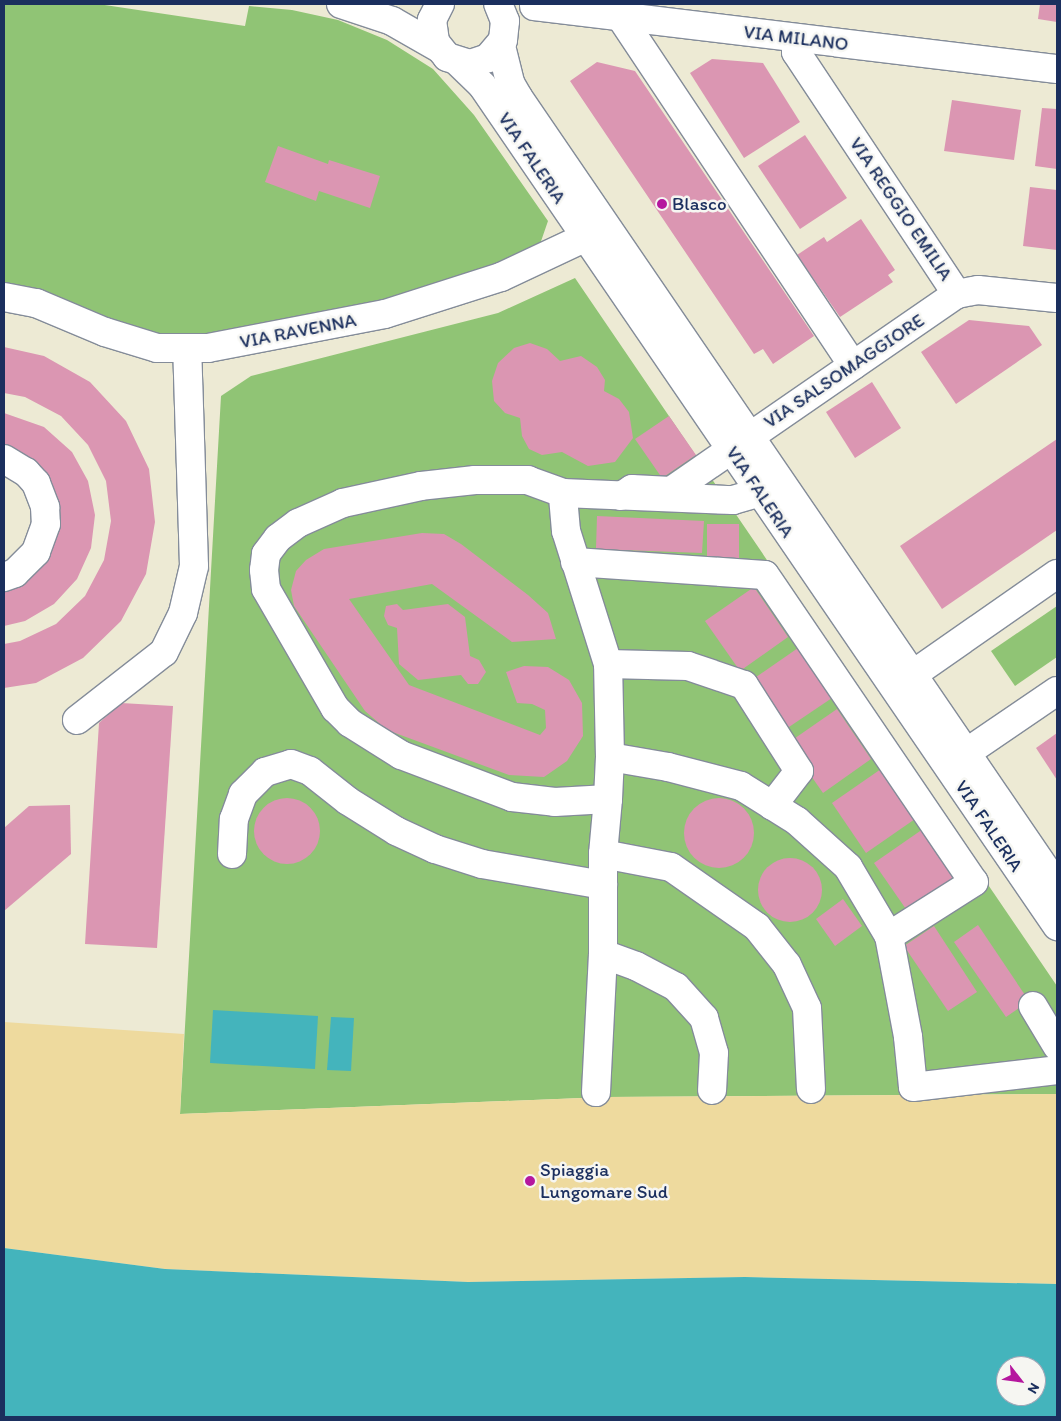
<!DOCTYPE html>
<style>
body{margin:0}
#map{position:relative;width:1061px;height:1421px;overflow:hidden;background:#edead4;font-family:Itim,sans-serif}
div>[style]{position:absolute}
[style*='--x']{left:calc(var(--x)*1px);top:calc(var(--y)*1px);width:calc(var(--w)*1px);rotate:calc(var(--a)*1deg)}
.green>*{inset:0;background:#90c475}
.sand>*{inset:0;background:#eeda9e}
.water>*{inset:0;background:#44b4bc}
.building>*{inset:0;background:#db96b2}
.round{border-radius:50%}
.roads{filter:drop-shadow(1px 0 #848c99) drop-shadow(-1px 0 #848c99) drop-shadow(0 1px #848c99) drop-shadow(0 -1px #848c99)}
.minor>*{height:28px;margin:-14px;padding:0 14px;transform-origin:14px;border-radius:14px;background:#fff}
.dots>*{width:14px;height:14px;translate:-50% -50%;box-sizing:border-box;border:2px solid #f6f6f2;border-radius:50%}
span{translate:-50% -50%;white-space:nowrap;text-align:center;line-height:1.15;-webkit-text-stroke:5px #f6f6f2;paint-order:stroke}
.street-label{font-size:19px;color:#1b2f5e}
.poi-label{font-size:19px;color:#1b2f5e}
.left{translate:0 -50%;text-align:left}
.frame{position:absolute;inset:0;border:5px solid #1b2f5e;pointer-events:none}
.north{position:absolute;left:996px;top:1356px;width:50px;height:50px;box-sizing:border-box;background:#f6f6f2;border:1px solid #9ea6b7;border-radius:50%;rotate:120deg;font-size:14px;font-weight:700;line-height:20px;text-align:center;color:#1b2f5e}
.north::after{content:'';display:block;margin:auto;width:18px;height:22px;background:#b5179e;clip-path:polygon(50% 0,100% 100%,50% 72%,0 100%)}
</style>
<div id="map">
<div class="green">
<i style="clip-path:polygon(4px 4px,98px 4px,245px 26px,249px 6px,292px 10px,338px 20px,387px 40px,433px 69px,474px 115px,548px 221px,538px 250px,408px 297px,184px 339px,159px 340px,4px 282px)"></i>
<i style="clip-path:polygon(575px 278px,1057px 986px,1057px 1094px,607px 1097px,180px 1114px,221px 396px,251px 376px,498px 313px)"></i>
<i style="clip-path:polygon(1057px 606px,1057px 657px,1015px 686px,991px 651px)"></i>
</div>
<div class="sand">
<i style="clip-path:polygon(4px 1022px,184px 1034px,180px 1114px,607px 1097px,1057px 1094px,1057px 1284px,745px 1277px,468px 1282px,165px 1269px,4px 1248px)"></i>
</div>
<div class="water">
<i style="clip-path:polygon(213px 1010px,318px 1016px,315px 1069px,210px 1063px)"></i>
<i style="clip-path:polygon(331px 1017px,354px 1018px,351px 1071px,327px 1070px)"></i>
<i style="clip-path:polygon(evenodd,4px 1248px,165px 1269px,468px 1282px,745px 1277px,1057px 1284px,1057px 1417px,4px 1417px,4px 1248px,1006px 1366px,1036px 1366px,1036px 1396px,1006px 1396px,1006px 1366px)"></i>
</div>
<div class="building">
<i style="clip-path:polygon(1040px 4px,1057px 4px,1057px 22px,1038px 19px)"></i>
<i style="clip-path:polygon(712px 59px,763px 63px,800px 122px,744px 158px,690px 73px)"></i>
<i style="clip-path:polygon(597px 62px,635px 71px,814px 336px,773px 364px,763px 349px,754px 354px,570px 81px)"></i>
<i style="clip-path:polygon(952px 100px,1021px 110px,1014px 160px,944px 151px)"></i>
<i style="clip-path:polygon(1042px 108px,1057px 109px,1057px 169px,1035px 166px)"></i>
<i style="clip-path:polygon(805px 135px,847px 198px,800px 229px,758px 166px)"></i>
<i style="clip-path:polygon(278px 146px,328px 164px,329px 160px,380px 176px,370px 208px,319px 191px,316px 201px,265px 182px)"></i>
<i style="clip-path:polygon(1030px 187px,1057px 190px,1057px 250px,1023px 246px)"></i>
<i style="clip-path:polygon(861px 219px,895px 270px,888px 275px,893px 282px,840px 317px,797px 255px,824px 237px,827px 242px)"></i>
<i style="clip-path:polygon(969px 320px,1029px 326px,1042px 345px,956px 404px,921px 352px)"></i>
<i style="clip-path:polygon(530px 343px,547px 349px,560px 361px,581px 356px,597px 367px,605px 380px,604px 391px,619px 399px,629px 412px,633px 438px,615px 462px,588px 466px,562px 452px,542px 455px,529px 449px,522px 436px,520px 418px,505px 413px,494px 401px,492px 381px,498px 363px,514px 348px)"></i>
<i style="clip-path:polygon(4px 347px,44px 356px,90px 382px,126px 421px,149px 469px,155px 522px,146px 574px,121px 621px,83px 658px,36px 683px,4px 688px,4px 644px,20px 641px,56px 624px,85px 596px,104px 560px,111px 521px,106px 481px,88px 445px,61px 416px,25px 397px,4px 393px)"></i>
<i style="clip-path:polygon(872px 382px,901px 428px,855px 458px,826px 412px)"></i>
<i style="clip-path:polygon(4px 413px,44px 427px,72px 452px,88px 481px,95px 515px,91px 548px,77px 579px,54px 604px,25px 621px,4px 626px,4px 589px,53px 542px,4px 447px)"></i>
<i style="clip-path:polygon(669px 416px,696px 455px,662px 478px,635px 439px)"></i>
<i style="clip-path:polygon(1057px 439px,1057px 530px,942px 609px,900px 546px)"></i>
<i style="clip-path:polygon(597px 516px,704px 521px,702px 553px,596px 549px)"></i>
<i style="clip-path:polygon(707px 524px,739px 524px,739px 560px,707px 560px)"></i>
<i style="clip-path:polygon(422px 533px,444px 534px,461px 544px,528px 595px,548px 613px,556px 639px,512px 642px,432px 584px,349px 599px,409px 685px,540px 735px,546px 728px,545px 710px,532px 704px,517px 703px,506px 672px,524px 666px,548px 667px,569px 680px,582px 703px,583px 736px,567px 761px,544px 777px,509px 775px,387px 730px,365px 711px,294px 606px,291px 590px,296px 571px,306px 560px,324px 549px)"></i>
<i style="clip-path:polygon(754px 587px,788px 637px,740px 671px,705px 621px)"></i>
<i style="clip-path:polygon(397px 604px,403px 610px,448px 604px,465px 617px,470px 656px,479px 660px,486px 672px,478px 684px,468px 684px,461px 675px,418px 680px,399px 664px,397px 628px,388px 625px,384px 616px,386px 606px)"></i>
<i style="clip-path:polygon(798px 648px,832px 698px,783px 731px,749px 682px)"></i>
<i style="clip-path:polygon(121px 703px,173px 706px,157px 948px,85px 944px,99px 723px)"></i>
<i style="clip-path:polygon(837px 709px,871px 759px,823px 793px,788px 743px)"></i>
<i style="clip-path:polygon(1057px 733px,1057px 780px,1036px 748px)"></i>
<i style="clip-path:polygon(881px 769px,915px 819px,866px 853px,832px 803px)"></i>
<i class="round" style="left:254px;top:798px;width:66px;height:66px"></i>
<i class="round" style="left:684px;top:798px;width:70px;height:70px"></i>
<i style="clip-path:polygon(70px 805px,71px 854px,4px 911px,4px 828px,29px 806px)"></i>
<i style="clip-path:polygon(923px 829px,957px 879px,908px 912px,874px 863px)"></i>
<i class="round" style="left:758px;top:858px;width:64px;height:64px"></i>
<i style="clip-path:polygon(843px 899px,862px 926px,835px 946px,816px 919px)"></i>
<i style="clip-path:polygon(978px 925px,1029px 1001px,1006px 1017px,954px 942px)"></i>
<i style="clip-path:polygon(934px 926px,977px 992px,948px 1011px,904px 946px)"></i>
</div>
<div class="roads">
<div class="minor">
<i style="--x:341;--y:4;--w:54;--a:18.4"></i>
<i style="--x:392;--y:21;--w:54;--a:29.9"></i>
<i style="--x:440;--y:4;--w:18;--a:117"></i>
<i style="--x:432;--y:20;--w:22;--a:82"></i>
<i style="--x:435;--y:42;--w:19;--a:51"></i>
<i style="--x:447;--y:57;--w:24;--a:17"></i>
<i style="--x:470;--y:64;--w:19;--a:-18"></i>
<i style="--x:488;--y:58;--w:23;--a:-50"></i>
<i style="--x:503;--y:40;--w:19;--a:-84"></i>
<i style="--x:505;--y:21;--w:18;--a:-112"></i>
<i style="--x:534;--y:6;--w:527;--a:6.87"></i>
<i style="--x:620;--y:16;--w:420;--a:56.3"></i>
<i style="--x:797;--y:38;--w:14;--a:94"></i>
<i style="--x:796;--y:52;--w:291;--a:56.4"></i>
<i style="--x:501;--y:46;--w:38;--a:76"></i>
<i style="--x:510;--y:83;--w:16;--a:60"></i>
<i style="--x:518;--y:97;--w:956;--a:55.66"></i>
<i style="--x:458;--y:62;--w:33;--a:44"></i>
<i style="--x:482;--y:85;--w:1019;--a:55.64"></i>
<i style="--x:4;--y:297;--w:33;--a:11"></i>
<i style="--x:36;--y:303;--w:75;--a:22.8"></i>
<i style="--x:105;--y:332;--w:54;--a:17.1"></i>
<i style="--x:157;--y:348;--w:51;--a:0"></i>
<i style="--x:208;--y:348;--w:180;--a:-10.9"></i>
<i style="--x:385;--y:314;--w:122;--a:-17.7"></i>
<i style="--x:501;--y:277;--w:94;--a:-25.2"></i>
<i style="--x:586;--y:237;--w:17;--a:-50"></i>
<i style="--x:4;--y:459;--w:26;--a:31"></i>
<i style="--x:26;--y:472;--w:15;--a:48"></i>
<i style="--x:36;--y:483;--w:26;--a:69"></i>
<i style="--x:45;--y:507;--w:17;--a:87"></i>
<i style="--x:46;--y:524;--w:30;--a:110"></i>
<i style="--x:36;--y:552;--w:30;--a:135"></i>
<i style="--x:15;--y:573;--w:12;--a:160"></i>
<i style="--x:563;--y:493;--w:170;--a:2.4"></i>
<i style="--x:733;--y:500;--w:29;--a:-16"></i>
<i style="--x:761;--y:492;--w:16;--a:-43"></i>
<i style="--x:621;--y:496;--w:13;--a:-32"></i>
<i style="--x:632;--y:489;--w:39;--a:3"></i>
<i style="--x:671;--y:491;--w:347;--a:-34.6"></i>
<i style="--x:957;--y:294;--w:21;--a:-11"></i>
<i style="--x:978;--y:290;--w:79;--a:5.8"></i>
<i style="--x:575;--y:562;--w:190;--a:3.9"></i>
<i style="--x:765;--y:575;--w:371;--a:55.8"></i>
<i style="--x:974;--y:882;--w:101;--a:147.6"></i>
<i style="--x:608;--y:664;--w:80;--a:1.4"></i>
<i style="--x:688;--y:666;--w:59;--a:18.7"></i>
<i style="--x:744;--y:685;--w:102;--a:57.4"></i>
<i style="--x:799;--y:771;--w:44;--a:127.6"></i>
<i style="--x:912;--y:675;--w:177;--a:-34.9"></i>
<i style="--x:77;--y:720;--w:110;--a:-38"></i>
<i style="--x:164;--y:652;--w:43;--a:-64"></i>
<i style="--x:183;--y:613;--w:48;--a:-76.8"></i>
<i style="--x:194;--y:566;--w:218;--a:-91.8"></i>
<i style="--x:966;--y:753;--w:110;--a:-34.3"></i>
<i style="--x:610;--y:757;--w:59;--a:9.8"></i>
<i style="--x:668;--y:767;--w:75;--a:14.6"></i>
<i style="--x:741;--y:786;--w:66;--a:32"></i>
<i style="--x:797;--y:821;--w:69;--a:42"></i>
<i style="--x:848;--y:867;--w:80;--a:59.3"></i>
<i style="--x:889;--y:936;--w:103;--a:79.3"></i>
<i style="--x:908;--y:1037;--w:50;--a:84.3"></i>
<i style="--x:913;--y:1087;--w:145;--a:-6.7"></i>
<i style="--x:232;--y:854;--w:35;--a:-87"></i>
<i style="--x:234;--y:819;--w:27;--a:-70"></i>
<i style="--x:243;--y:794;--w:31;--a:-45"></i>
<i style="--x:265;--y:772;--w:27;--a:-17"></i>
<i style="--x:291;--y:764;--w:20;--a:20"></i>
<i style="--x:310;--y:771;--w:48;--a:38.3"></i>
<i style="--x:348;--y:801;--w:57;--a:32"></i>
<i style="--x:396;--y:831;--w:43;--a:24.8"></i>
<i style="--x:435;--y:849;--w:49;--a:17.7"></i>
<i style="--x:482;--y:864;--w:123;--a:9.8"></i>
<i style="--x:603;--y:854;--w:69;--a:10.8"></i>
<i style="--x:671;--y:867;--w:105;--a:34.9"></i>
<i style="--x:757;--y:927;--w:48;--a:51.7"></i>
<i style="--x:787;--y:965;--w:47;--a:65.1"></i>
<i style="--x:807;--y:1008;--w:81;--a:87.2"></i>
<i style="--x:603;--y:954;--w:35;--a:20"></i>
<i style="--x:636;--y:966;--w:45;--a:27.7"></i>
<i style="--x:676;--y:987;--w:42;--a:47.9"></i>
<i style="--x:704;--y:1018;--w:36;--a:74"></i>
<i style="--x:714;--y:1053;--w:37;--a:93"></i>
<i style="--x:1033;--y:1006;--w:47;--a:59"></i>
<i style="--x:596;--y:1092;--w:138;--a:-87.1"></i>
<i style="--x:603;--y:954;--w:100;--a:-90"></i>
<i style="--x:603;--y:854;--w:55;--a:-84.8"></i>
<i style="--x:608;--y:799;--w:42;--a:-87.3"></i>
<i style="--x:610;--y:757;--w:93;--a:-91.2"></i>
<i style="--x:608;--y:664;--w:139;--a:-107.5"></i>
<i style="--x:566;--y:531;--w:38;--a:-95"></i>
<i style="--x:563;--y:493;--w:37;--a:-160"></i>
<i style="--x:528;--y:480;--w:53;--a:180"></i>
<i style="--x:475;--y:480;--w:54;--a:173.7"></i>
<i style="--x:421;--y:486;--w:80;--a:167.7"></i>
<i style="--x:343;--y:503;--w:49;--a:156"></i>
<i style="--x:298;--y:523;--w:25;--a:143"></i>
<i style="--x:278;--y:538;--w:20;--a:127"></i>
<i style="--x:266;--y:554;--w:16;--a:97"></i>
<i style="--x:264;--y:570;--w:19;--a:84"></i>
<i style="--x:266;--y:589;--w:138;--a:59.9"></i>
<i style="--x:335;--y:708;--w:21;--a:45"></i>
<i style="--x:350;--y:723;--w:60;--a:32.1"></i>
<i style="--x:401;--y:755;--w:119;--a:20.7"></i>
<i style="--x:512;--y:797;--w:43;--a:6.6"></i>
<i style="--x:555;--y:802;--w:53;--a:-3.2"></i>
</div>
</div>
<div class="dots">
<i style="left:662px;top:204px;background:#b5179e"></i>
<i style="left:530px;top:1181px;background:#b5179e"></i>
</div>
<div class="street-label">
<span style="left:796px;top:38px;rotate:7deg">VIA MILANO</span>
<span style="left:532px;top:158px;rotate:56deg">VIA FALERIA</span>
<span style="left:901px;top:209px;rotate:56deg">VIA REGGIO EMILIA</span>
<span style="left:298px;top:331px;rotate:-11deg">VIA RAVENNA</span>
<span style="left:844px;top:371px;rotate:-34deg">VIA SALSOMAGGIORE</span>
<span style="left:760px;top:492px;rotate:56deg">VIA FALERIA</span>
<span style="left:989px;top:826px;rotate:56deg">VIA FALERIA</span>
</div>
<div class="poi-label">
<span class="left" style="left:672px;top:204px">Blasco</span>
<span class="left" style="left:540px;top:1181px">Spiaggia<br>Lungomare Sud</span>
</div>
<div class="frame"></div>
<div class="north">N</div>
</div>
